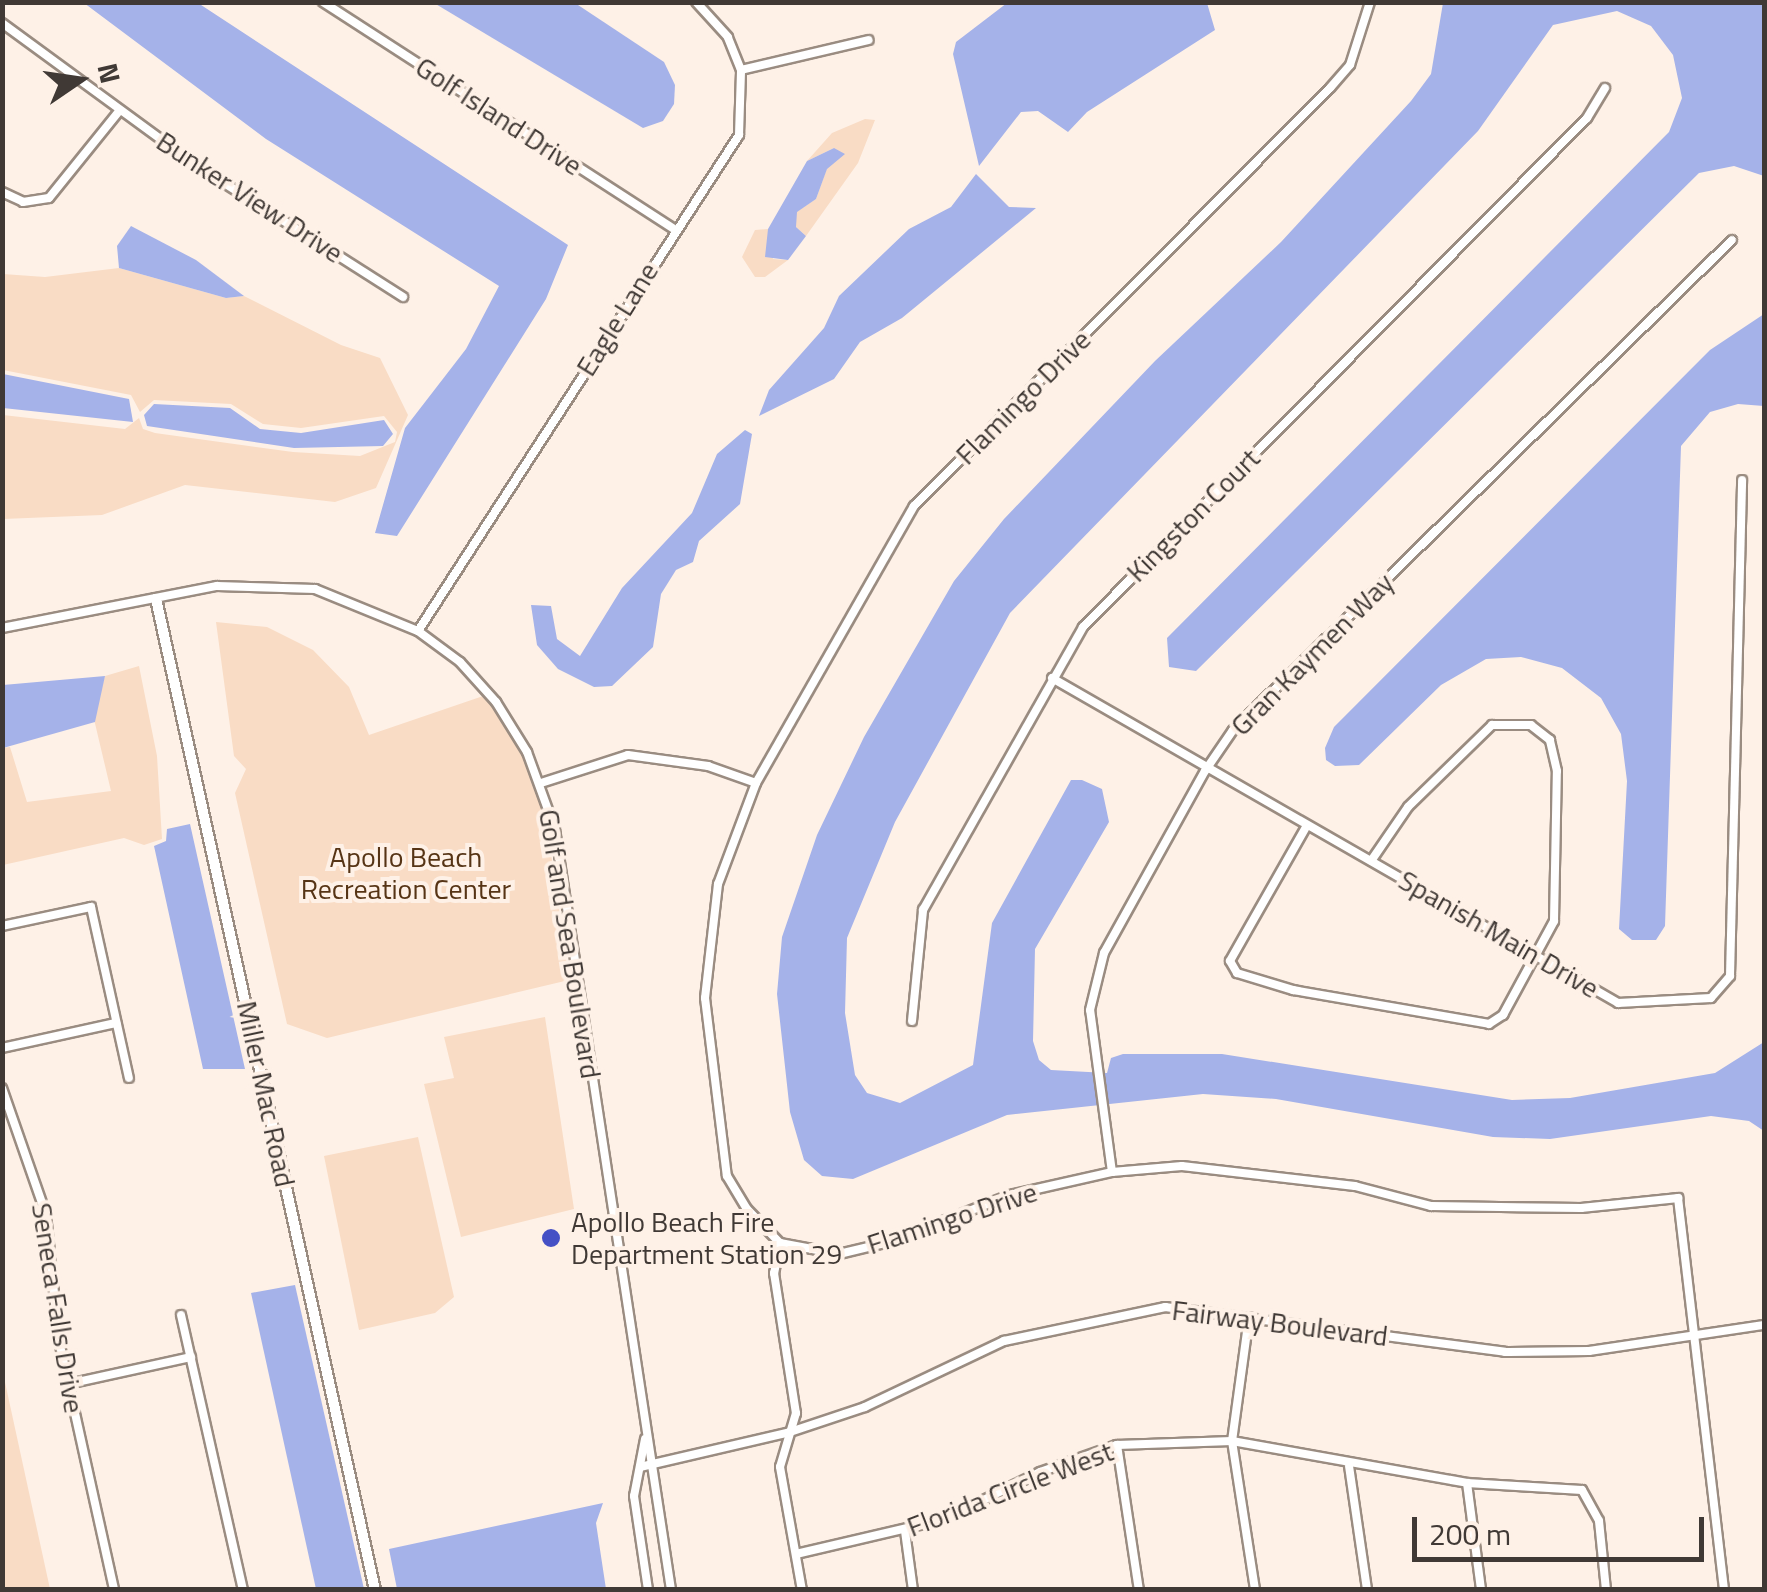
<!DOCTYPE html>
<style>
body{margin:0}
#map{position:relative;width:1767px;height:1592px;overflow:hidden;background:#fef1e7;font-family:"Titillium Web",sans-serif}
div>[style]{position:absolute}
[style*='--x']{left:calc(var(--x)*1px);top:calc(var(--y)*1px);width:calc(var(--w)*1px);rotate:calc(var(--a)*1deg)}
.green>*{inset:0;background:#f9dcc5}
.water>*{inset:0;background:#a5b2e9}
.roads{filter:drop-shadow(2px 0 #9a8c81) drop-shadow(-2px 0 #9a8c81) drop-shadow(0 2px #9a8c81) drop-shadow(0 -2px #9a8c81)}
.street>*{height:8px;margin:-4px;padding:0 4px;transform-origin:4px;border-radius:4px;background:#fff}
.secondary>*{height:10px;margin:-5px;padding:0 5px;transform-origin:5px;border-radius:5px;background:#fff}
.dots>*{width:28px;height:28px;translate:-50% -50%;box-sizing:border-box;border:5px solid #fef1e7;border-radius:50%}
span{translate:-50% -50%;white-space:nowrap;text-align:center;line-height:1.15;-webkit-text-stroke:8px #fef1e7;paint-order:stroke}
.street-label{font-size:28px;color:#403935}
.park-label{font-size:28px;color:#563415}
.poi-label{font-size:28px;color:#403935}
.left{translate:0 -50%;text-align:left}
.frame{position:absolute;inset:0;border:5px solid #403935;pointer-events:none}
.north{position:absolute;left:30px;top:30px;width:100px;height:100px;-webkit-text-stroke:8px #fef1e7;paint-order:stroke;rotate:77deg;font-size:28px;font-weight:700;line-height:40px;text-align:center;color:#403935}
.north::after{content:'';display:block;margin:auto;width:35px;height:45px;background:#403935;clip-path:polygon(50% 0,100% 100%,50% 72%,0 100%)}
.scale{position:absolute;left:1412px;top:1517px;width:292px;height:45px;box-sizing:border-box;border:5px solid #403935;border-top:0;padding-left:12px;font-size:30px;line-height:35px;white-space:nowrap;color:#403935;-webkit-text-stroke:8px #fef1e7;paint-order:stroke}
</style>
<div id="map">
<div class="green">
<i style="clip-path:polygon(865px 119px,875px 120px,858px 163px,806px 236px,796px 227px,796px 212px,816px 199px,834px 148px,807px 161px,832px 133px)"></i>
<i style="clip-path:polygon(768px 229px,773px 259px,788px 260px,765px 277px,755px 277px,742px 257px,755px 230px)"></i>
<i style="clip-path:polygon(119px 268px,226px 298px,244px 296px,341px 345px,380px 358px,408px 415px,376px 488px,335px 502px,185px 485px,102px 515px,3px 519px,3px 415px,125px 429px,139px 418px,143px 429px,155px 433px,293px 452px,360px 456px,395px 442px,397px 432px,384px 416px,301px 428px,263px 424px,231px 404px,154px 400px,140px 412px,131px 395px,3px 370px,3px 274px,45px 277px)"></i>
<i style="clip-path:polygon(216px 622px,267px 627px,313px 650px,349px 687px,369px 735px,489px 694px,541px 783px,569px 980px,327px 1038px,287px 1024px,235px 793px,246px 769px,234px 756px)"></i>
<i style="clip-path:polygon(139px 666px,157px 756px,162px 839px,144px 845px,124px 838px,3px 865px,3px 748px,10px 747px,27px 802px,111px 791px,93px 715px,105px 676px)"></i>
<i style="clip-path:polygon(545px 1017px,574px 1209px,461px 1237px,424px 1084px,454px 1078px,444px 1037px)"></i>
<i style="clip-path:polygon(418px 1137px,454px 1297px,435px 1313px,359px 1330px,324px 1156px)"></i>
<i style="clip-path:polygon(2px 1373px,3px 1373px,50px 1589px,3px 1589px)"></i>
</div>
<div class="water">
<i style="clip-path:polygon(84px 3px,198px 3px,568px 245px,546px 299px,397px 536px,375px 533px,405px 428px,466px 349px,499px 286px,266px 139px)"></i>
<i style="clip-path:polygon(434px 3px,575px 3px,664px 62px,675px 85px,674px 104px,663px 121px,643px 128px)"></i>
<i style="clip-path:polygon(1007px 3px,1207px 3px,1215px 30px,1087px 112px,1068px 132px,1038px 111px,1021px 112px,979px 166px,953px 54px,956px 42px)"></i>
<i style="clip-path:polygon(1443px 3px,1764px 3px,1764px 176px,1734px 166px,1699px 173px,1196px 671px,1169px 667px,1167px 638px,1669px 132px,1682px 98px,1673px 55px,1651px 26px,1617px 11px,1553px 25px,1478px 131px,1010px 613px,895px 822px,847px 938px,845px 1013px,855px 1075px,867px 1093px,900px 1103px,973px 1065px,992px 923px,1071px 780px,1082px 780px,1102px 789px,1109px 822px,1035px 949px,1033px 1041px,1039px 1060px,1051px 1070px,1107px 1073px,1111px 1058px,1123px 1054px,1222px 1054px,1512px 1100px,1570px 1098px,1715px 1073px,1764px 1042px,1764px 1131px,1749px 1121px,1711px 1116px,1550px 1139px,1493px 1137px,1276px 1099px,1203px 1094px,1007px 1115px,853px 1179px,822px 1176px,804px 1160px,790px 1112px,777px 994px,782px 937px,817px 835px,864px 737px,954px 581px,1004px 519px,1155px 361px,1281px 242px,1411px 101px,1431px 74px)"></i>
<i style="clip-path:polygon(834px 148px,845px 154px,827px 169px,816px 199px,797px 212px,796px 227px,806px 236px,788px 260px,765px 257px,768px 229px,807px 161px)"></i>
<i style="clip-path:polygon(976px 174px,1009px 207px,1036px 208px,902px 318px,860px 342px,834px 379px,759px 416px,769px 390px,824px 328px,839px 296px,909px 229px,951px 207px)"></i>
<i style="clip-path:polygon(131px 226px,196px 260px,244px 296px,226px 298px,119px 268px,117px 246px)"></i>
<i style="clip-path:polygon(1764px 314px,1764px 406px,1738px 404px,1710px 412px,1681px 446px,1665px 926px,1656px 940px,1632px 940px,1619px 929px,1627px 781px,1621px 734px,1601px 698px,1562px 668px,1521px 657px,1486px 659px,1441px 685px,1359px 765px,1335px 766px,1326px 760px,1325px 748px,1334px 727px,1710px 350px)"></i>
<i style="clip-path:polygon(3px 374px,129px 399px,133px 422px,3px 408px)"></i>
<i style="clip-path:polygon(154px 404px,230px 408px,260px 429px,301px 433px,384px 420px,393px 434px,383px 446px,294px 448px,147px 426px,144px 415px)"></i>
<i style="clip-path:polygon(745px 430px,752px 434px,740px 504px,699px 541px,693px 562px,676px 570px,661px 594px,653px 647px,612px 686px,594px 687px,558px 669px,537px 645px,531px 605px,551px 606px,557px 639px,580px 656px,622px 588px,692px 513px,717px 454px)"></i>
<i style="clip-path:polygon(105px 676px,95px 722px,3px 748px,3px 685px)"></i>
<i style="clip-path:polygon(190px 824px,245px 1069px,203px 1069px,154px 846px,166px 841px,167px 829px)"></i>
<i style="clip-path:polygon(295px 1285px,364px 1589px,316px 1589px,251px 1293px)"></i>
<i style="clip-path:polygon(603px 1503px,596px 1523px,606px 1589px,397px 1589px,389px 1549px)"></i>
</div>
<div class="roads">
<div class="street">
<i style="--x:323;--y:2;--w:418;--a:32.9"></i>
<i style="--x:1370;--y:2;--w:66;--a:107.6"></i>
<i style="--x:1350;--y:65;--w:30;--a:131"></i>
<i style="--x:1330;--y:88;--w:590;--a:134.86"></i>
<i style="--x:914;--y:506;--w:319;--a:119.7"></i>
<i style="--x:756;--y:783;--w:108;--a:110.6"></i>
<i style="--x:718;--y:884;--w:115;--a:96.5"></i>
<i style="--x:705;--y:998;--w:179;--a:83"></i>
<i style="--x:727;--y:1176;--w:39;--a:59"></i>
<i style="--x:747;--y:1209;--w:47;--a:45.9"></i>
<i style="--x:780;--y:1243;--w:60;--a:10.6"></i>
<i style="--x:839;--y:1254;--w:51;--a:-13.5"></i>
<i style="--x:889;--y:1242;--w:130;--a:-21.2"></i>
<i style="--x:1010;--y:1195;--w:105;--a:-12.7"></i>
<i style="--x:1112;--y:1172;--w:70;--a:-4.9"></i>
<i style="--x:1182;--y:1166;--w:174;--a:6.6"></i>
<i style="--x:1355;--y:1186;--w:79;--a:14.7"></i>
<i style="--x:1431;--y:1206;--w:150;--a:0.8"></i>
<i style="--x:1581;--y:1208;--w:98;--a:-5.9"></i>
<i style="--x:1678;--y:1198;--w:395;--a:83.3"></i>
<i style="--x:2;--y:23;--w:244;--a:36.2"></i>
<i style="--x:199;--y:167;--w:242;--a:32.5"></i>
<i style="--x:741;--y:70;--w:131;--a:-13.2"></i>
<i style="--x:2;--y:192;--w:23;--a:25"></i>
<i style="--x:23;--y:202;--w:26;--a:-9"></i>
<i style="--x:49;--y:198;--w:113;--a:-51.1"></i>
<i style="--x:2;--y:628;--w:219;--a:-11.1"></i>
<i style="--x:217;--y:586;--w:98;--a:1.8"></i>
<i style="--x:315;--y:589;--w:111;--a:22.2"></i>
<i style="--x:418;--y:631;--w:52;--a:36.4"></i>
<i style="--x:460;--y:662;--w:54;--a:48"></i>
<i style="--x:496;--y:702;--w:59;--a:58.2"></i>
<i style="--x:527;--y:752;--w:82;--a:70"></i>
<i style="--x:555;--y:829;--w:770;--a:81.33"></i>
<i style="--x:418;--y:631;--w:591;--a:-57.09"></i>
<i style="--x:739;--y:135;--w:65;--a:-88.2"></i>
<i style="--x:741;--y:70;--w:35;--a:-112"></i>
<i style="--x:728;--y:37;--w:47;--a:-132.4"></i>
<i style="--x:1052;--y:678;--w:653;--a:29.86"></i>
<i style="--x:1618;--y:1003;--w:93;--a:-3.1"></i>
<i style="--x:1711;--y:998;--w:29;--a:-49"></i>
<i style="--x:1730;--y:976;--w:496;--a:-88.6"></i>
<i style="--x:541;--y:783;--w:91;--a:-17.8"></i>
<i style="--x:628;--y:755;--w:81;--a:7.8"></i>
<i style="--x:708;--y:766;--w:51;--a:19.5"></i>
<i style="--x:1306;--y:827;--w:154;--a:119.6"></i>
<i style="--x:1230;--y:961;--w:14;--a:60"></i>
<i style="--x:1237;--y:973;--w:59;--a:16.9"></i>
<i style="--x:1293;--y:990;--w:199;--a:9.8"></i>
<i style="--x:1489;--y:1024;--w:17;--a:-33"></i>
<i style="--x:1503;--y:1015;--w:107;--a:-61.5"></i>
<i style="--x:1554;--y:921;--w:150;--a:-88.9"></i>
<i style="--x:1557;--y:771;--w:32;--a:-103"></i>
<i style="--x:1550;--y:740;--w:24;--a:-142"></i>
<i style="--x:1531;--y:725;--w:39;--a:180"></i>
<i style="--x:1492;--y:725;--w:117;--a:135.7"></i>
<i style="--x:1408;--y:807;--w:65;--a:124.4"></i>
<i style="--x:2;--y:926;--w:91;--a:-12.1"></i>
<i style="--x:91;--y:907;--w:175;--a:77.5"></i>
<i style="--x:912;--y:1021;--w:112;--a:-84.3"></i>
<i style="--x:923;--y:910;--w:325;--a:-60.5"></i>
<i style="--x:1083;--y:627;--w:716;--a:-45.28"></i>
<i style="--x:1587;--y:118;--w:35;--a:-59"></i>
<i style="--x:2;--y:1048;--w:117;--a:-12.4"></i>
<i style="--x:2;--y:1088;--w:133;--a:70.8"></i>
<i style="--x:46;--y:1214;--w:128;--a:84.2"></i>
<i style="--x:59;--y:1341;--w:255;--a:77.5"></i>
<i style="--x:1112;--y:1172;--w:163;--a:-97.7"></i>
<i style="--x:1090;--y:1010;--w:59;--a:-76.2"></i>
<i style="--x:1104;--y:953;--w:208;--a:-61"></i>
<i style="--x:1205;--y:771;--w:50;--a:-55.7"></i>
<i style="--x:1233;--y:730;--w:699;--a:-44.48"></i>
<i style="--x:780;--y:1243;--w:31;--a:101"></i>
<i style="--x:774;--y:1273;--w:142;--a:81.1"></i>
<i style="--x:796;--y:1413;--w:56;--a:106.5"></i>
<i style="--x:780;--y:1467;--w:125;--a:79.9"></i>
<i style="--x:181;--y:1315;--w:282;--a:77.3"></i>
<i style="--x:1249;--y:1317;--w:125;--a:97.8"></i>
<i style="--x:1232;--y:1441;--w:151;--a:81.2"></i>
<i style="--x:68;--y:1384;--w:126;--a:-12.4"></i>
<i style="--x:645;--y:1439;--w:58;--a:100.9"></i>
<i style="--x:634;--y:1496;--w:95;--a:81.5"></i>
<i style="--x:1117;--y:1445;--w:147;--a:81.4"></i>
<i style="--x:1349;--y:1466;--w:125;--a:81.7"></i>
<i style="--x:640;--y:1467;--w:154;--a:-13.1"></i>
<i style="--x:790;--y:1432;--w:79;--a:-18.4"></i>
<i style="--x:865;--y:1407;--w:154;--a:-25.4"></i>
<i style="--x:1004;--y:1341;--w:165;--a:-11.9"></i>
<i style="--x:1165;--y:1307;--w:343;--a:7.5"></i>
<i style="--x:1505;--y:1352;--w:84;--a:-0.7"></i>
<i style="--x:1589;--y:1351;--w:177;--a:-8.5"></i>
<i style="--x:1467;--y:1483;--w:108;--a:82.5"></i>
<i style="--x:905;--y:1531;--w:60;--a:82.3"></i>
<i style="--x:796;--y:1554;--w:153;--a:-13.2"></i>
<i style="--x:945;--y:1519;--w:106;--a:-26.3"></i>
<i style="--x:1040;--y:1472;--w:82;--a:-19.3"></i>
<i style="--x:1117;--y:1445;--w:115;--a:-2"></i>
<i style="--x:1232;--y:1441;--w:239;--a:10.1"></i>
<i style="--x:1467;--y:1483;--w:115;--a:3.5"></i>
<i style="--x:1582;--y:1490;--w:35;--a:61"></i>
<i style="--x:1599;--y:1521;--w:69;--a:84.2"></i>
</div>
<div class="secondary">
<i style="--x:156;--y:599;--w:1015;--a:77.54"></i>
</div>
</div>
<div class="dots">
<i style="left:551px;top:1238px;background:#4550c5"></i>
</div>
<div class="street-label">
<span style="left:499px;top:116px;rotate:33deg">Golf Island Drive</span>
<span style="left:250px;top:197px;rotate:33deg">Bunker View Drive</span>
<span style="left:617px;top:319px;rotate:-58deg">Eagle Lane</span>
<span style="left:1023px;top:397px;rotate:-45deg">Flamingo Drive</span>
<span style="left:1193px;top:515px;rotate:-45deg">Kingston Court</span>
<span style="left:1312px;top:654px;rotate:-45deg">Gran Kaymen Way</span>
<span style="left:1499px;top:934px;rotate:30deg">Spanish Main Drive</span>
<span style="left:570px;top:944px;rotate:81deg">Golf and Sea Boulevard</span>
<span style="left:266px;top:1094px;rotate:78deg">Miller Mac Road</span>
<span style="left:952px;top:1218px;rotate:-18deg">Flamingo Drive</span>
<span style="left:58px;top:1308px;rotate:81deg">Seneca Falls Drive</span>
<span style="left:1280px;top:1323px;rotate:7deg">Fairway Boulevard</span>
<span style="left:1010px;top:1489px;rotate:-21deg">Florida Circle West</span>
</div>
<div class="park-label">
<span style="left:406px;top:873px">Apollo Beach<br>Recreation Center</span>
</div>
<div class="poi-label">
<span class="left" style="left:571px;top:1238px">Apollo Beach Fire<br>Department Station 29</span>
</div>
<div class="frame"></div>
<div class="north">N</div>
<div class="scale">200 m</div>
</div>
